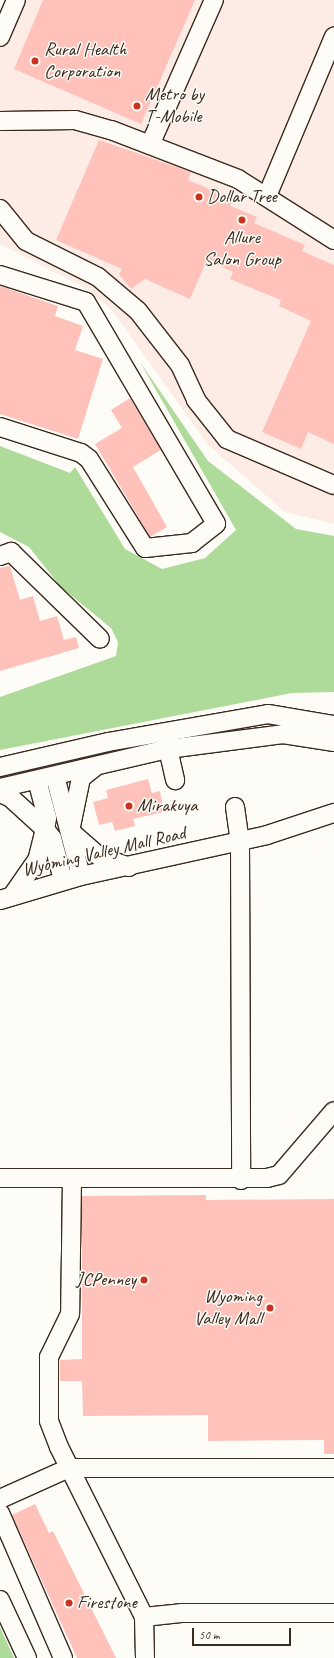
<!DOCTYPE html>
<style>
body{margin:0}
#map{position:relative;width:334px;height:1658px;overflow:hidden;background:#fdfcf7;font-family:Caveat,sans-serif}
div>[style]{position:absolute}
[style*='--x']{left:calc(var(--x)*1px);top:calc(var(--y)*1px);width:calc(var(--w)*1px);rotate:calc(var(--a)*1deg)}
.built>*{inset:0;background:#fdebe5}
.green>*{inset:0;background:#aedb99}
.building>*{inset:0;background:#fec2bb}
.roads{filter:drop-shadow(1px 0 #3b2a1e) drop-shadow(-1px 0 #3b2a1e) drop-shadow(0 1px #3b2a1e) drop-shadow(0 -1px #3b2a1e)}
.minor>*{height:18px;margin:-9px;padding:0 9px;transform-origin:9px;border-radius:9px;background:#fdfcf7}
.dots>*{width:11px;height:11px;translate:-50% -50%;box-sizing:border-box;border:2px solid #fdfcf7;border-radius:50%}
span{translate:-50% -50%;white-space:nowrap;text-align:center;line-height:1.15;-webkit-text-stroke:3px #fdfcf7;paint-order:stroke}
.poi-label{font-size:19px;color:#3b2a1e}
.left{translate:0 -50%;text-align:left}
.right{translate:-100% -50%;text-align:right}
.street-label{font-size:19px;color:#3b2a1e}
.scale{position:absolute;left:192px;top:1628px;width:99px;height:18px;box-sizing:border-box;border:2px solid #3b2a1e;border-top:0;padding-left:5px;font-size:12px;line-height:14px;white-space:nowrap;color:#3b2a1e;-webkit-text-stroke:3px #fdfcf7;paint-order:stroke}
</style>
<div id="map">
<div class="built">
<i style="clip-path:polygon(10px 0,334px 0,334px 524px,285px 512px,208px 445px,112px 310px,82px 286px,0 244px,0 26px)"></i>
</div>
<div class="green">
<i style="clip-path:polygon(140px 362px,208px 461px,296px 529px,334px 536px,334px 692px,292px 693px,0 750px,0 697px,116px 656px,118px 642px,111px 628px,61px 587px,29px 547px,0 532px,0 446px,70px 473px,75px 467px,125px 549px,162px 569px,205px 558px,236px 530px)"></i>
<i style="clip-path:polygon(0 1627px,14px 1658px,0 1658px)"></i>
</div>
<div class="building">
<i style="clip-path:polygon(43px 0,195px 0,141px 124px,14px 69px)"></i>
<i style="clip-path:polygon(99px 140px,191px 172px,188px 180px,233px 199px,230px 206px,257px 217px,254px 223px,305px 245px,302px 251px,334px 265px,334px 444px,308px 432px,301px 449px,262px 432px,311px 321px,279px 306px,281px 300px,230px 279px,233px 272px,207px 260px,190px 299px,145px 279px,131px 289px,119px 274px,122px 269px,56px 240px)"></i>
<i style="clip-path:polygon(0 286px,58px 306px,55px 316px,83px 326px,75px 350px,103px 359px,78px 439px,0 414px)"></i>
<i style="clip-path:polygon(130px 398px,161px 450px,133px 467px,167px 527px,150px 537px,95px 444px,122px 428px,111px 410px)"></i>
<i style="clip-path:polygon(10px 566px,20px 600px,33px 596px,40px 621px,57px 616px,64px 640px,76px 637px,79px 648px,0 671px,0 568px)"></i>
<i style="clip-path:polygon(148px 779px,152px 793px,160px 791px,164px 812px,133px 819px,135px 826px,115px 831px,112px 822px,99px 825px,93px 802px,108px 798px,106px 790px)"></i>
<i style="clip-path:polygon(206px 1195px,206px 1200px,334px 1199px,334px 1454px,324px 1454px,324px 1440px,208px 1441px,208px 1415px,83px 1416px,82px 1381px,60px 1381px,60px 1360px,82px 1359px,82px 1196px)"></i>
<i style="clip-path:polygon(35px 1504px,49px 1533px,53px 1531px,116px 1658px,77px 1658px,12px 1515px)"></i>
</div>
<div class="roads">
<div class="minor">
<i style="--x:0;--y:37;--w:40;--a:-66.6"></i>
<i style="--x:0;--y:121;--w:75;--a:-0.8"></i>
<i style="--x:75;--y:120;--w:37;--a:16"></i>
<i style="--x:111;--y:130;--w:136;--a:21.1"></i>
<i style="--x:238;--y:179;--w:114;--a:32.4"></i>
<i style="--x:150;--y:145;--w:158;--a:-66.2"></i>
<i style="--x:267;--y:196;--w:173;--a:-67.2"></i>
<i style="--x:0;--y:209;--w:41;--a:50.9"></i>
<i style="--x:26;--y:241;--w:80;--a:26.6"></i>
<i style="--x:98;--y:277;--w:52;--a:40.4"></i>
<i style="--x:138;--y:311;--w:68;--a:52.1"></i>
<i style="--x:180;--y:365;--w:38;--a:65"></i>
<i style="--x:196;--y:400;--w:50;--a:51.5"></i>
<i style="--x:227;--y:439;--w:116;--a:23.3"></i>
<i style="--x:0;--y:275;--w:90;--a:17.4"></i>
<i style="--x:86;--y:302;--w:257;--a:59.6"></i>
<i style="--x:216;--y:524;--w:31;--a:142"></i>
<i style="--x:192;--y:543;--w:47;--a:173.9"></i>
<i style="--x:145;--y:548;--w:105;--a:-122.2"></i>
<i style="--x:89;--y:459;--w:10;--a:-143"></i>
<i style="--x:81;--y:453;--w:85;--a:-162.2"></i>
<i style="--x:0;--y:556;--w:12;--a:-20"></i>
<i style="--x:11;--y:552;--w:124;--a:44.3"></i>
<i style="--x:168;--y:749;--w:32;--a:77"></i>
<i style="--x:0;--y:767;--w:111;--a:-13"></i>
<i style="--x:108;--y:742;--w:162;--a:-9.9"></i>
<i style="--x:268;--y:714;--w:67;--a:9.5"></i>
<i style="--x:95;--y:767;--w:18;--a:142"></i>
<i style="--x:81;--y:778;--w:54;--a:101.7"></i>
<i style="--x:70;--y:831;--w:38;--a:41"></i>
<i style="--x:99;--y:856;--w:32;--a:20"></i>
<i style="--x:55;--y:776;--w:103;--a:75.4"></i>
<i style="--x:37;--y:780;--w:39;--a:75"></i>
<i style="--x:47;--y:818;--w:11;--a:100"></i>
<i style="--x:45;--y:829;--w:11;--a:52"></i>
<i style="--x:52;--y:838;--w:43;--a:75.3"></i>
<i style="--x:0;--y:788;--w:172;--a:-13.1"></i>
<i style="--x:168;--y:749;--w:116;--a:-7.4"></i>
<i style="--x:283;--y:734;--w:52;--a:8.9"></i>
<i style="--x:0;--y:793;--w:12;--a:24"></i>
<i style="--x:11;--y:798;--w:46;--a:42.4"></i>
<i style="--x:45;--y:829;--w:32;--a:104"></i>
<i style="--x:37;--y:860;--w:44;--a:124.8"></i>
<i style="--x:235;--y:807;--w:35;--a:82"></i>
<i style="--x:240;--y:842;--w:338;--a:89.8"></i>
<i style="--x:0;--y:900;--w:84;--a:-16.5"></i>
<i style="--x:81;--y:876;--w:190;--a:-12.4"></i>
<i style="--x:267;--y:835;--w:71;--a:-18.2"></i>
<i style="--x:0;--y:1178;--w:267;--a:0"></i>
<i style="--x:267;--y:1178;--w:12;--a:-14"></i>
<i style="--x:279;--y:1175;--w:84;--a:-49.3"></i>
<i style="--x:72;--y:1179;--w:135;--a:90.8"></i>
<i style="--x:70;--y:1314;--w:48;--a:116"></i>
<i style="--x:49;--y:1357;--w:64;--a:90"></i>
<i style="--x:49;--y:1421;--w:28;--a:69"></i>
<i style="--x:59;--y:1447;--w:190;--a:63.4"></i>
<i style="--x:144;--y:1617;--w:41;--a:88.6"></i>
<i style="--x:0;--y:1499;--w:76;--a:-24.2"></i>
<i style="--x:69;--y:1468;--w:265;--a:0"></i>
<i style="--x:0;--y:1513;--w:158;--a:66.5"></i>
<i style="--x:0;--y:1600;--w:64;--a:65"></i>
<i style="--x:144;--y:1617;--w:37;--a:-6"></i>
<i style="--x:181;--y:1613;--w:153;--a:0"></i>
</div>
</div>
<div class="dots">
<i style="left:35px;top:61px;background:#c8321e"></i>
<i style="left:137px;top:106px;background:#c8321e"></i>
<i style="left:199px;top:197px;background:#c8321e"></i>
<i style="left:242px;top:220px;background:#c8321e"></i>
<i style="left:129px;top:806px;background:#c8321e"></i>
<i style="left:144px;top:1280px;background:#c8321e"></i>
<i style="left:270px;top:1308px;background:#c8321e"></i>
<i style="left:69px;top:1603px;background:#c8321e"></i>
</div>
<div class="poi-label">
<span class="left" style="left:44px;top:61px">Rural Health<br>Corporation</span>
<span class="left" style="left:145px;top:106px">Metro by<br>T-Mobile</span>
<span class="left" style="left:207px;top:197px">Dollar Tree</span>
<span style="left:242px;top:249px">Allure<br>Salon Group</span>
<span class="left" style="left:137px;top:806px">Mirakuya</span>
<span class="right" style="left:136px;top:1280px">JCPenney</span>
<span class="right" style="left:262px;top:1308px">Wyoming<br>Valley Mall</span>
<span class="left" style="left:77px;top:1603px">Firestone</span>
</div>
<div class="street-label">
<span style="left:104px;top:852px;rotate:-13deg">Wyoming Valley Mall Road</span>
</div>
<div class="scale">50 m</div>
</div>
